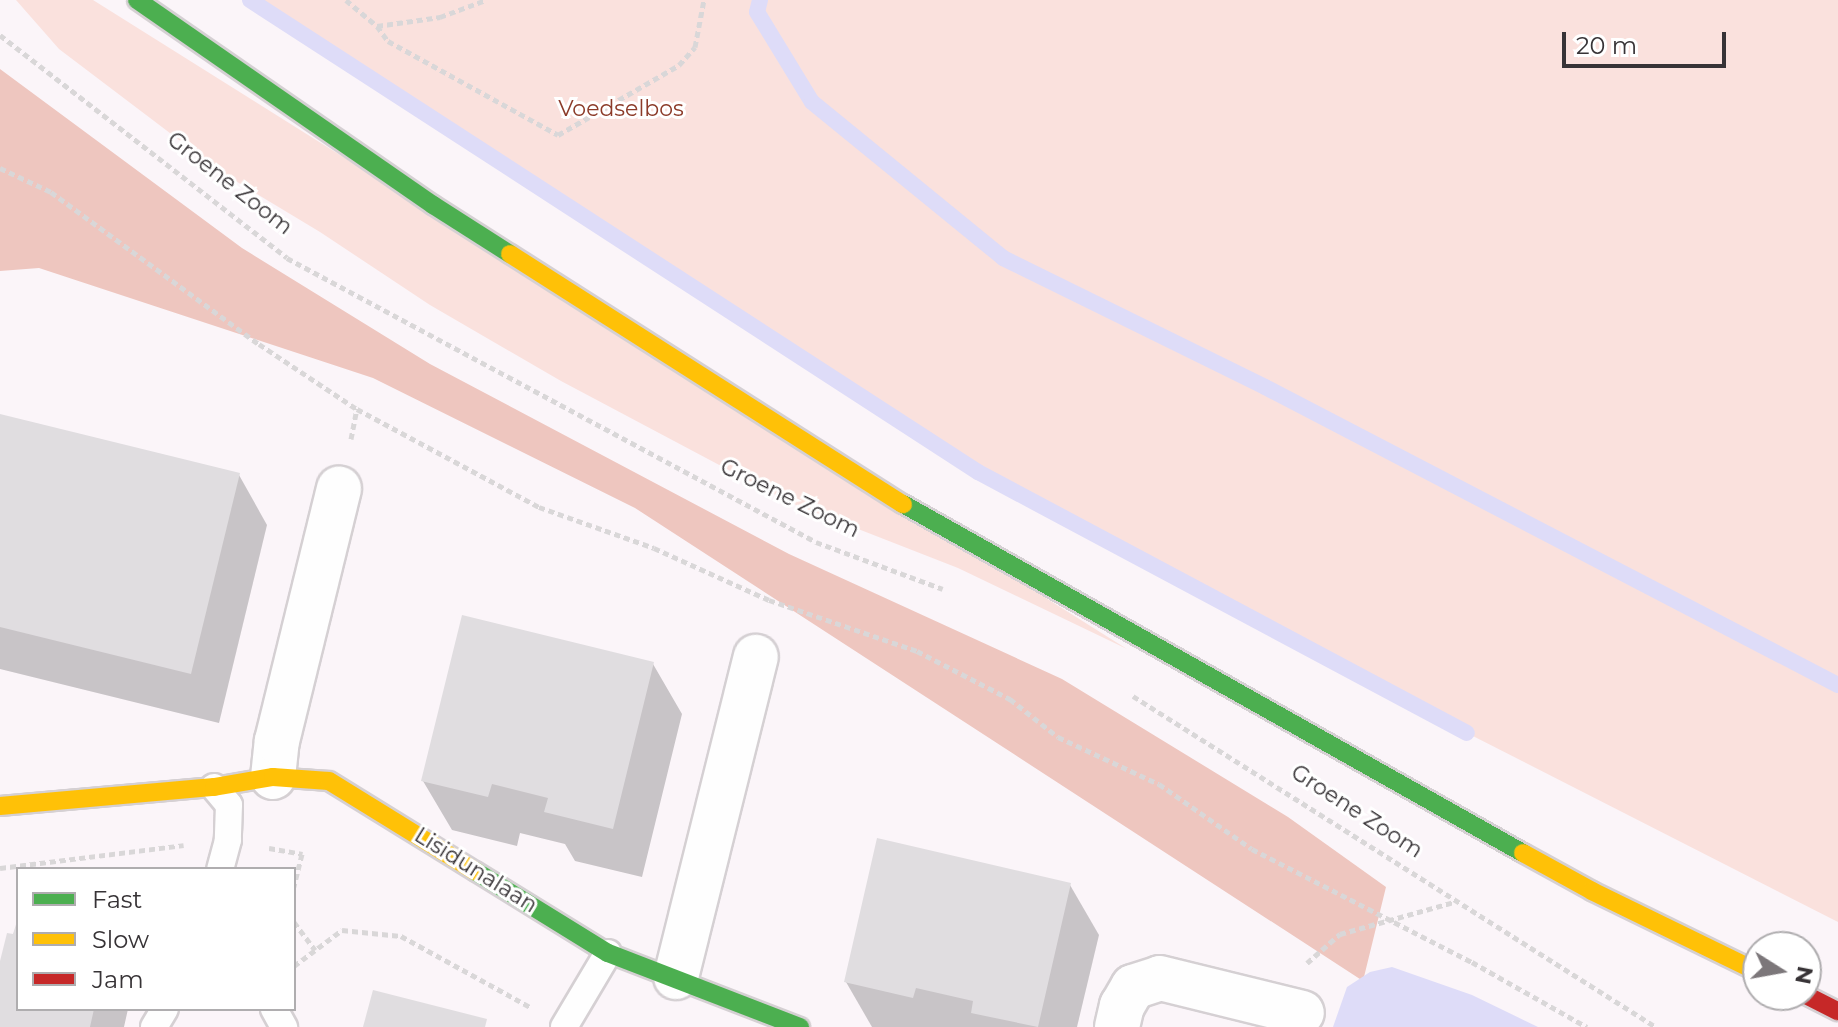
<!DOCTYPE html>
<style>
body{margin:0}
#map{position:relative;width:1838px;height:1027px;overflow:hidden;background:#fbf5f9;font-family:Montserrat,sans-serif}
div>[style]{position:absolute}
[style*='--x']{left:calc(var(--x)*1px);top:calc(var(--y)*1px);width:calc(var(--w)*1px);rotate:calc(var(--a)*1deg)}
.green>*{inset:0;background:#fae1dd}
.forest>*{inset:0;background:#eec6bf}
.water>*{inset:0;background:#dedcf8}
.shadow>*{inset:0;background:#0003}
.stream>*{height:16px;margin:-8px;padding:0 8px;transform-origin:8px;border-radius:8px;background:#dedcf8}
.building>*{inset:0;background:#e0dde0}
.path>*{height:5px;margin-top:-2.5px;transform-origin:0;background:repeating-linear-gradient(90deg,#d9d7d8 0 6px,transparent 0 10px)}
.roads{filter:drop-shadow(2px 0 #d5d0d3) drop-shadow(-2px 0 #d5d0d3) drop-shadow(0 2px #d5d0d3) drop-shadow(0 -2px #d5d0d3)}
.lane>*{height:26px;margin:-13px;padding:0 13px;transform-origin:13px;border-radius:13px;background:#fefefe}
.street>*{height:44px;margin:-22px;padding:0 22px;transform-origin:22px;border-radius:22px;background:#fefefe}
.fast>*{height:18px;margin:-9px;padding:0 9px;transform-origin:9px;border-radius:9px;background:#4caf50}
.slow>*{height:18px;margin:-9px;padding:0 9px;transform-origin:9px;border-radius:9px;background:#ffc107}
.jam>*{height:18px;margin:-9px;padding:0 9px;transform-origin:9px;border-radius:9px;background:#c62828}
span{translate:-50% -50%;white-space:nowrap;text-align:center;line-height:1.15;-webkit-text-stroke:6px #fff;paint-order:stroke}
.park-label{font-size:22px;color:#8c3b29}
.street-label{font-size:22px;color:#373336}
.legend{position:absolute;left:16px;top:867px;width:280px;height:144px;box-sizing:border-box;background:#fff;border:2px solid #afadaf;margin:0;padding:10px 14px;list-style:none;font-size:24px;color:#373336}
.legend li{display:flex;align-items:center;gap:16px;height:40px}
.legend b{width:40px;border:2px solid #afadaf}
.north{position:absolute;left:1742px;top:931px;width:80px;height:80px;box-sizing:border-box;background:#fff;border:2px solid #afadaf;border-radius:50%;rotate:101deg;font-size:22px;font-weight:700;line-height:32px;text-align:center;color:#373336}
.north::after{content:'';display:block;margin:auto;width:28px;height:36px;background:#7c777a;clip-path:polygon(50% 0,100% 100%,50% 72%,0 100%)}
.scale{position:absolute;left:1562px;top:32px;width:164px;height:36px;box-sizing:border-box;border:4px solid #373336;border-top:0;padding-left:10px;font-size:24px;line-height:28px;white-space:nowrap;color:#373336;-webkit-text-stroke:6px #fff;paint-order:stroke}
</style>
<div id="map">
<div class="green">
<i style="clip-path:polygon(16px 0,93px 0,1127px 649px,958px 568px,789px 502px,561px 381px,430px 305px,320px 232px,224px 174px,59px 49px)"></i>
<i style="clip-path:polygon(250px 0,1838px 0,1838px 922px,1467px 733px,978px 472px,729px 306px,421px 113px)"></i>
</div>
<div class="forest">
<i style="clip-path:polygon(0 69px,242px 248px,430px 364px,789px 554px,1062px 679px,1288px 817px,1386px 887px,1363px 981px,635px 508px,373px 378px,39px 268px,0 271px)"></i>
</div>
<div class="water">
<i style="clip-path:polygon(1392px 967px,1472px 995px,1538px 1027px,1333px 1027px,1347px 987px,1370px 972px)"></i>
</div>
<div class="shadow">
<i style="clip-path:polygon(0 416px,239px 475px,267px 525px,219px 723px,0 669px)"></i>
<i style="clip-path:polygon(653px 664px,682px 714px,642px 877px,575px 861px,565px 844px,520px 833px,517px 846px,452px 830px,423px 781px)"></i>
<i style="clip-path:polygon(1070px 885px,1099px 935px,1077px 1027px,872px 1027px,846px 982px)"></i>
<i style="clip-path:polygon(18px 922px,18px 1009px,128px 1009px,124px 1027px,0 1027px,0 969px)"></i>
</div>
<div class="stream">
<i style="--x:250;--y:0;--w:868;--a:32.96"></i>
<i style="--x:978;--y:472;--w:554;--a:28.09"></i>
<i style="--x:760;--y:0;--w:12;--a:104"></i>
<i style="--x:757;--y:12;--w:105;--a:58.6"></i>
<i style="--x:812;--y:102;--w:247;--a:39.2"></i>
<i style="--x:1003;--y:258;--w:292;--a:26.2"></i>
<i style="--x:1265;--y:387;--w:646;--a:27.48"></i>
</div>
<div class="building">
<i style="clip-path:polygon(0 414px,240px 473px,191px 674px,0 627px)"></i>
<i style="clip-path:polygon(462px 615px,654px 662px,613px 829px,544px 812px,548px 798px,492px 784px,488px 797px,421px 781px)"></i>
<i style="clip-path:polygon(877px 838px,1071px 883px,1038px 1027px,971px 1013px,973px 1001px,916px 988px,913px 998px,844px 982px)"></i>
<i style="clip-path:polygon(18px 918px,18px 1009px,94px 1009px,90px 1027px,0 1027px,0 961px,7px 933px,13px 934px)"></i>
<i style="clip-path:polygon(373px 990px,487px 1019px,485px 1027px,363px 1027px)"></i>
</div>
<div class="path">
<i style="--x:346;--y:0;--w:40;--a:40"></i>
<i style="--x:377;--y:26;--w:19;--a:54"></i>
<i style="--x:388;--y:41;--w:194;--a:28.9"></i>
<i style="--x:558;--y:135;--w:140;--a:-30"></i>
<i style="--x:679;--y:65;--w:24;--a:-48"></i>
<i style="--x:695;--y:47;--w:48;--a:-79.2"></i>
<i style="--x:377;--y:26;--w:64;--a:-8.1"></i>
<i style="--x:440;--y:17;--w:49;--a:-20.3"></i>
<i style="--x:0;--y:35;--w:363;--a:37.8"></i>
<i style="--x:287;--y:258;--w:600;--a:28.23"></i>
<i style="--x:816;--y:542;--w:135;--a:20.3"></i>
<i style="--x:0;--y:168;--w:56;--a:25.2"></i>
<i style="--x:51;--y:192;--w:258;--a:36.2"></i>
<i style="--x:259;--y:344;--w:118;--a:33.6"></i>
<i style="--x:357;--y:409;--w:207;--a:28.3"></i>
<i style="--x:539;--y:507;--w:122;--a:19.6"></i>
<i style="--x:654;--y:548;--w:126;--a:24.3"></i>
<i style="--x:769;--y:600;--w:157;--a:19"></i>
<i style="--x:917;--y:651;--w:105;--a:27.3"></i>
<i style="--x:1010;--y:699;--w:61;--a:38.4"></i>
<i style="--x:1058;--y:737;--w:111;--a:25"></i>
<i style="--x:1159;--y:784;--w:113;--a:35"></i>
<i style="--x:1252;--y:849;--w:247;--a:27.2"></i>
<i style="--x:1472;--y:962;--w:132;--a:29.5"></i>
<i style="--x:351;--y:439;--w:31;--a:-79"></i>
<i style="--x:1133;--y:696;--w:619;--a:32.33"></i>
<i style="--x:269;--y:848;--w:34;--a:10"></i>
<i style="--x:302;--y:854;--w:34;--a:104"></i>
<i style="--x:0;--y:868;--w:185;--a:-7.1"></i>
<i style="--x:294;--y:922;--w:35;--a:53"></i>
<i style="--x:1307;--y:963;--w:44;--a:-41.3"></i>
<i style="--x:1340;--y:934;--w:118;--a:-15.7"></i>
<i style="--x:294;--y:966;--w:60;--a:-36.9"></i>
<i style="--x:342;--y:930;--w:59;--a:5.8"></i>
<i style="--x:401;--y:936;--w:147;--a:28.8"></i>
</div>
<div class="roads">
<div class="lane">
<i style="--x:214;--y:787;--w:23;--a:50"></i>
<i style="--x:229;--y:805;--w:35;--a:92"></i>
<i style="--x:228;--y:840;--w:30;--a:105"></i>
<i style="--x:274;--y:1009;--w:21;--a:61"></i>
<i style="--x:154;--y:1027;--w:21;--a:-59"></i>
<i style="--x:564;--y:1027;--w:86;--a:-59.3"></i>
</div>
<div class="street">
<i style="--x:273;--y:777;--w:36;--a:-84"></i>
<i style="--x:277;--y:741;--w:260;--a:-76.2"></i>
<i style="--x:676;--y:977;--w:330;--a:-76"></i>
<i style="--x:1117;--y:1027;--w:22;--a:-77"></i>
<i style="--x:1122;--y:1006;--w:22;--a:-60"></i>
<i style="--x:1133;--y:987;--w:28;--a:-18"></i>
<i style="--x:1160;--y:978;--w:146;--a:13.8"></i>
</div>
<div class="fast">
<i style="--x:137;--y:0;--w:360;--a:34.7"></i>
<i style="--x:433;--y:205;--w:91;--a:32.5"></i>
<i style="--x:903;--y:504;--w:711;--a:29.38"></i>
<i style="--x:475;--y:871;--w:156;--a:31.7"></i>
<i style="--x:608;--y:953;--w:206;--a:21.1"></i>
</div>
<div class="slow">
<i style="--x:510;--y:254;--w:466;--a:32.5"></i>
<i style="--x:0;--y:806;--w:215;--a:-5.1"></i>
<i style="--x:214;--y:787;--w:60;--a:-9.6"></i>
<i style="--x:273;--y:777;--w:56;--a:4.1"></i>
<i style="--x:329;--y:781;--w:172;--a:31.7"></i>
<i style="--x:1523;--y:853;--w:79;--a:28.8"></i>
<i style="--x:1592;--y:891;--w:185;--a:26"></i>
</div>
<div class="jam">
<i style="--x:1806;--y:995;--w:36;--a:27"></i>
</div>
</div>
<div class="park-label">
<span style="left:621px;top:109px">Voedselbos</span>
</div>
<div class="street-label">
<span style="left:230px;top:183px;rotate:38deg">Groene Zoom</span>
<span style="left:790px;top:498px;rotate:26deg">Groene Zoom</span>
<span style="left:1357px;top:811px;rotate:33deg">Groene Zoom</span>
<span style="left:476px;top:870px;rotate:32deg">Lisidunalaan</span>
</div>
<ul class="legend">
<li><b style="height:10px;background:#4caf50"></b>Fast</li>
<li><b style="height:10px;background:#ffc107"></b>Slow</li>
<li><b style="height:10px;background:#c62828"></b>Jam</li>
</ul>
<div class="north">N</div>
<div class="scale">20 m</div>
</div>
